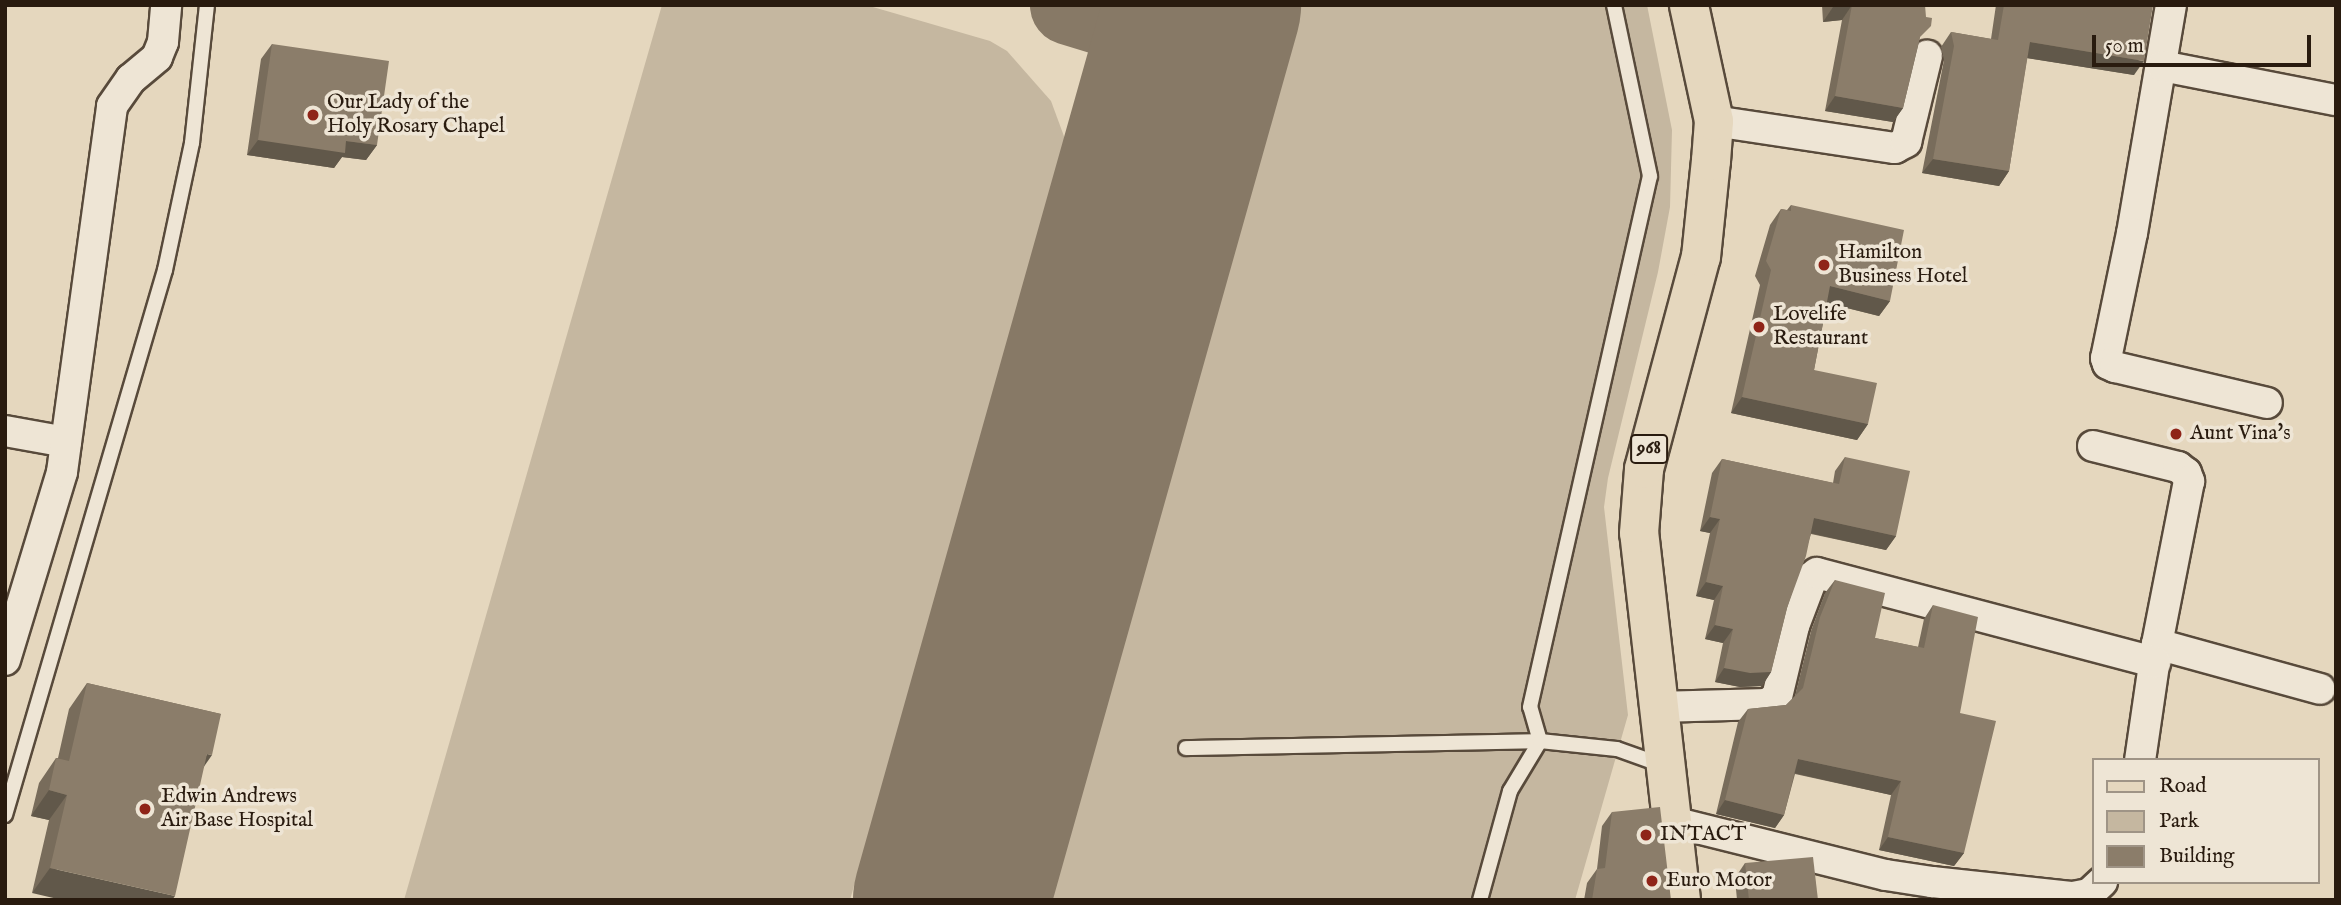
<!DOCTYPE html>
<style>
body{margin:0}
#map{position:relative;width:2341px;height:905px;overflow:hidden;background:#e5d7be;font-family:"IM FELL English",serif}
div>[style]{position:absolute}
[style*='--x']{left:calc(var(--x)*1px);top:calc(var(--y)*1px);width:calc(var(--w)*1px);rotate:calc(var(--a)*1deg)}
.green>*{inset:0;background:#c5b7a0}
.taxiway>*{height:79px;margin:-39.5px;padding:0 39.5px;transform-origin:39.5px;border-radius:39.5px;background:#877966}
.runway>*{height:196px;margin:-98px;padding:0 98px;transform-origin:98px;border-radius:98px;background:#877966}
.roads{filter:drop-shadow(2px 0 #584a3b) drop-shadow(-2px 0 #584a3b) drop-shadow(0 2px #584a3b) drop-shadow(0 -2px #584a3b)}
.lane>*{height:14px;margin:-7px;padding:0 7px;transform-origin:7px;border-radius:7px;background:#eee5d5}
.street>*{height:30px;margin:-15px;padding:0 15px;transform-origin:15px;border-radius:15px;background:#eee5d5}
.primary>*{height:38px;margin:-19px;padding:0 19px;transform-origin:19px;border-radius:19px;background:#e5d7be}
.wall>*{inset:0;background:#786c5b}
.shaded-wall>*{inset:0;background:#61584a}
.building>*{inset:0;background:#8b7d6a}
.dots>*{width:19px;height:19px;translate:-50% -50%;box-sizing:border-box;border:4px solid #eee5d5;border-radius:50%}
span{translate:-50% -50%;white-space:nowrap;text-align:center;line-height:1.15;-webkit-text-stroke:7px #eee5d5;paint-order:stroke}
.shield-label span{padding:2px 5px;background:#eee5d5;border:2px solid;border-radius:5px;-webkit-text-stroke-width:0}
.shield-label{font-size:19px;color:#291b0f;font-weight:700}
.poi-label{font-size:21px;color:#291b0f}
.left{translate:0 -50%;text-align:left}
.frame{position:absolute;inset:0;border:7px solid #291b0f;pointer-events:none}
.legend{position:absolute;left:2092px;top:758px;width:228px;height:126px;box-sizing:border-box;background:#eee5d5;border:2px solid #9f9486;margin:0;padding:9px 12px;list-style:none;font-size:21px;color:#291b0f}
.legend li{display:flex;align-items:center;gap:14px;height:35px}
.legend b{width:35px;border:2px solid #9f9486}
.scale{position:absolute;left:2092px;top:35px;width:219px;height:32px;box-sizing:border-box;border:4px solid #291b0f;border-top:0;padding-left:9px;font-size:21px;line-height:24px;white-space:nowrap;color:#291b0f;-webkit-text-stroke:5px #eee5d5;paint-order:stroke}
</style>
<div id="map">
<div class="green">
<i style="clip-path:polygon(662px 5px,866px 5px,990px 41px,1007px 51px,1051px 101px,1065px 139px,850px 900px,404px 900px)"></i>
<i style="clip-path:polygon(1291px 5px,1647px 5px,1672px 130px,1670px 207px,1658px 272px,1608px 478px,1604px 507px,1628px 715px,1575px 900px,1041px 900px)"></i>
</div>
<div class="taxiway">
<i style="--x:1069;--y:5;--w:130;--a:17"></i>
</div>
<div class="runway">
<i style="--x:951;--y:900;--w:930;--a:-74.27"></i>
</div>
<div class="roads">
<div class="lane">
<i style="--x:1186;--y:748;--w:354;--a:-1.1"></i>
<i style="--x:1540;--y:741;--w:35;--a:-106"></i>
<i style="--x:1530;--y:707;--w:544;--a:-77.27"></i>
<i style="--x:1650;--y:176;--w:175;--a:-101.9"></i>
<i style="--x:5;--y:815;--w:568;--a:-73.64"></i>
<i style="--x:165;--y:270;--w:130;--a:-78"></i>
<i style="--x:192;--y:143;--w:139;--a:-83.8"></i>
<i style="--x:1480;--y:900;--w:113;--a:-74.6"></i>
<i style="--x:1510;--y:791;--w:58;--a:-59"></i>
<i style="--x:1540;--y:741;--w:77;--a:5.9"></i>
<i style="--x:1617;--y:749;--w:48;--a:19.6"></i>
</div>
<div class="street">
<i style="--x:2171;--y:5;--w:231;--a:99.7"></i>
<i style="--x:2132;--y:233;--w:128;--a:101.7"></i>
<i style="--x:2106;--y:358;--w:6;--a:72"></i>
<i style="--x:2108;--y:364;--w:8;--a:23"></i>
<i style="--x:2115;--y:367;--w:156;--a:13.3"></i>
<i style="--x:2162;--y:66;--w:177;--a:11.1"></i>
<i style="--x:1714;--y:121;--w:183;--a:8.5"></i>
<i style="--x:1895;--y:148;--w:13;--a:-29"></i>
<i style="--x:1906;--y:142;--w:89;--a:-76.3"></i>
<i style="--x:5;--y:431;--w:62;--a:10.2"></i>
<i style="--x:2093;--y:446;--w:88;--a:13.9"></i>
<i style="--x:2178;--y:467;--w:10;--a:37"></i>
<i style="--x:2186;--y:473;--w:9;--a:69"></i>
<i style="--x:2189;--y:481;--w:166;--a:101.1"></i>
<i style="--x:2157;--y:644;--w:117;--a:98.3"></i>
<i style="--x:2157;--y:644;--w:169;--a:15.4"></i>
<i style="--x:5;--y:660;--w:196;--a:-73.1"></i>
<i style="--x:62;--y:472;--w:369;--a:-82.2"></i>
<i style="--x:112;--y:106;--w:33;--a:-55"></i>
<i style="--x:131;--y:79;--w:34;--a:-40"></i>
<i style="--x:157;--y:57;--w:16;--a:-68"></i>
<i style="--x:163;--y:42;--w:37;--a:-85"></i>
<i style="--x:1657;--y:707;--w:110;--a:-1.6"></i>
<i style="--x:1767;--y:704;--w:12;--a:-35"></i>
<i style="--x:1777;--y:697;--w:73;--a:-76.5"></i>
<i style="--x:1794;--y:626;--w:53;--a:-69.2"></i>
<i style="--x:1813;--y:576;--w:5;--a:-37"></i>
<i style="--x:1817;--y:573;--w:350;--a:14.8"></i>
<i style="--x:1673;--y:822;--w:219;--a:14"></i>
<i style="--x:1886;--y:875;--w:47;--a:8.7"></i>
<i style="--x:1932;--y:882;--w:142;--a:6.1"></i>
<i style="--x:2073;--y:897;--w:16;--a:-11"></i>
<i style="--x:2089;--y:894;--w:18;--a:-43"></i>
</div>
<div class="primary">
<i style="--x:1681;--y:900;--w:369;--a:-96.5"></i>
<i style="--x:1639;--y:533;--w:64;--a:-85.5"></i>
<i style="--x:1644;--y:469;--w:220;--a:-75"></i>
<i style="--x:1701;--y:257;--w:97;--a:-84.1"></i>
<i style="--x:1711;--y:161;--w:40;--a:-85.7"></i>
<i style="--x:1714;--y:121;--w:119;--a:-102.2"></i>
</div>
</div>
<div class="wall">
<i style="clip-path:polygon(1822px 5px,1925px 5px,1919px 42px,1903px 108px,1893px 122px,1825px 111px,1842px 20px,1823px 22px)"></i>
<i style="clip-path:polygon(1996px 5px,2153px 5px,2134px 75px,2027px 58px,2009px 171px,1999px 186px,1922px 173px,1944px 60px,1941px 47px,1951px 32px,1991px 39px)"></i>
<i style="clip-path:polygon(272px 44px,377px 145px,366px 160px,342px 157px,334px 168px,247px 155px,261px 59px)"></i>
<i style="clip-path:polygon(1791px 205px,1890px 301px,1879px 316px,1827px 303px,1814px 370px,1868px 424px,1857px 440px,1731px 413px,1760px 285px,1755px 276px,1770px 225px,1781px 209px,1787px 210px)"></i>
<i style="clip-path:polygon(1845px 457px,1896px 536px,1886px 550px,1811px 534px,1787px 608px,1771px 672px,1762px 686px,1740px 687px,1715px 682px,1723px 643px,1705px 639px,1714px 600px,1696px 596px,1710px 533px,1700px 531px,1712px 473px,1722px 459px,1833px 483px,1835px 471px)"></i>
<i style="clip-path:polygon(1835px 580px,1875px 638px,1918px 647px,1924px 619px,1933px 605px,1960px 713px,1964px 853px,1954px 866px,1879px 850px,1891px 795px,1795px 774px,1784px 815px,1775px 828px,1716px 814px,1738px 722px,1748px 709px,1786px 705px,1795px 696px,1811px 631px,1825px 593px)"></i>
<i style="clip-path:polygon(87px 683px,221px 714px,32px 893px,49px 820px,31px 816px,39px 783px,56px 758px,58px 758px,69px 709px)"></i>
<i style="clip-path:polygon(1612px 812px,1671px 900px,1584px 900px,1587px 883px,1597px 869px,1602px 826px)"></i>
<i style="clip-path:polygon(1745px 863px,1818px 900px,1737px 900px,1735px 878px)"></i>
</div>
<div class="shaded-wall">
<i style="clip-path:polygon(1852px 5px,1842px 20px,1823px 22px,1833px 7px)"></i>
<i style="clip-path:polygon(2030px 42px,2144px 61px,2134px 75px,2020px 57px)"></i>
<i style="clip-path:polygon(1835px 96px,1903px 108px,1893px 122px,1825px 111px)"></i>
<i style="clip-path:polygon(258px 140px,346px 141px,377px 145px,366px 160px,342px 157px,334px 168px,247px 155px)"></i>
<i style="clip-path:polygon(1933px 159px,2009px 171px,1999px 186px,1922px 173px)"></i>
<i style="clip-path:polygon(1830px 286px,1890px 301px,1879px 316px,1819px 301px)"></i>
<i style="clip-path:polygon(1742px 397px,1868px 424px,1857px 440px,1731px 413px)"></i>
<i style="clip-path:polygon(1710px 517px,1720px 519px,1710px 533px,1700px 531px)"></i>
<i style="clip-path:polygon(1814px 518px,1896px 536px,1886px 550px,1805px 532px)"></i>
<i style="clip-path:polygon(1706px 582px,1723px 586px,1714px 600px,1696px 596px)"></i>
<i style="clip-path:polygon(1715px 625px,1733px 629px,1723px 643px,1705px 639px)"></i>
<i style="clip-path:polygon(1724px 668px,1771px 672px,1762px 686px,1740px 687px,1715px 682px)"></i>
<i style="clip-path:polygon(207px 754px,212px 755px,194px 781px)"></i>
<i style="clip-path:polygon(1798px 759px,1901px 781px,1891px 795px,1789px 772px)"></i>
<i style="clip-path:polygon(49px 790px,67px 795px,49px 820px,31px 816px)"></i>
<i style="clip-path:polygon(1725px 800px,1784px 815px,1775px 828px,1716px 814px)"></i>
<i style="clip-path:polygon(1888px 837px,1964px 853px,1954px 866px,1879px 850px)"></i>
<i style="clip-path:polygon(50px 868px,175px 896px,172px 900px,62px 900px,32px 893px)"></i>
</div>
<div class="building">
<i style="clip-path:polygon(1833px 5px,1852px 5px,1833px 7px)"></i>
<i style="clip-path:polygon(1852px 5px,1925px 5px,1926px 17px,1932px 18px,1931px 26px,1920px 37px,1903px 108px,1835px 96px)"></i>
<i style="clip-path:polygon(2004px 5px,2153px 5px,2144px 61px,2030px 42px,2009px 171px,1933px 159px,1954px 46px,1951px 32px,1998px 40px)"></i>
<i style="clip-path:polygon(272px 44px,389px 61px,377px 145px,346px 141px,345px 153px,258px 140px)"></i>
<i style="clip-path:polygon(1791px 205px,1904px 230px,1890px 301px,1830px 286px,1814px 370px,1877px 383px,1868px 424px,1742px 397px,1771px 270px,1766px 261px,1781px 209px,1791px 211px)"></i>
<i style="clip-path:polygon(1845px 457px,1910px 471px,1896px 536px,1814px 518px,1806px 556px,1787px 608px,1771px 672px,1750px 673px,1724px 668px,1733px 629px,1715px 625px,1723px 586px,1706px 582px,1720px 519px,1710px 517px,1722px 459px,1839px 484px)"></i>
<i style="clip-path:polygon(1835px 580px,1885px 593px,1875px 638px,1924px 648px,1933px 605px,1978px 617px,1960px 713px,1996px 721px,1964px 853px,1888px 837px,1901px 781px,1798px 759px,1784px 815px,1725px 800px,1748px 709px,1786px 705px,1803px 688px,1820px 617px)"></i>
<i style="clip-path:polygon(87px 683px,221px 714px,212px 755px,207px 754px,175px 896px,50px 868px,67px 795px,49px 790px,56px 758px,69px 761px)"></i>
<i style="clip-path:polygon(1660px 807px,1671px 900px,1592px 900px,1597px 869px,1605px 868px,1612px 812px)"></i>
<i style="clip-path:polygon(1813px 857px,1818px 900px,1749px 900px,1745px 863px)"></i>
</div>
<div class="dots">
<i style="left:313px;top:115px;background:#8f2418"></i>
<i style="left:1824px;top:265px;background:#8f2418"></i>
<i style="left:1759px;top:327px;background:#8f2418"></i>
<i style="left:2176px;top:434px;background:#8f2418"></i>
<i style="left:145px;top:809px;background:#8f2418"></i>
<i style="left:1646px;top:835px;background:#8f2418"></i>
<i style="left:1652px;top:881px;background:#8f2418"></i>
</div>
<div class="shield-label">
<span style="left:1649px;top:449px">968</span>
</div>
<div class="poi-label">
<span class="left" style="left:327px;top:115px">Our Lady of the<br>Holy Rosary Chapel</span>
<span class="left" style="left:1838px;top:265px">Hamilton<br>Business Hotel</span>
<span class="left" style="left:1773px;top:327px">Lovelife<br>Restaurant</span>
<span class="left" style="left:2190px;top:434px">Aunt Vina's</span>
<span class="left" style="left:161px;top:809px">Edwin Andrews<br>Air Base Hospital</span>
<span class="left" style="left:1660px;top:835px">INTACT</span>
<span class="left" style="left:1666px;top:881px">Euro Motor</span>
</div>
<div class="frame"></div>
<ul class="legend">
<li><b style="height:9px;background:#e5d7be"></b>Road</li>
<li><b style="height:19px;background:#c5b7a0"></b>Park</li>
<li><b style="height:19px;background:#8b7d6a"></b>Building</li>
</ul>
<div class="scale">50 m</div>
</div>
